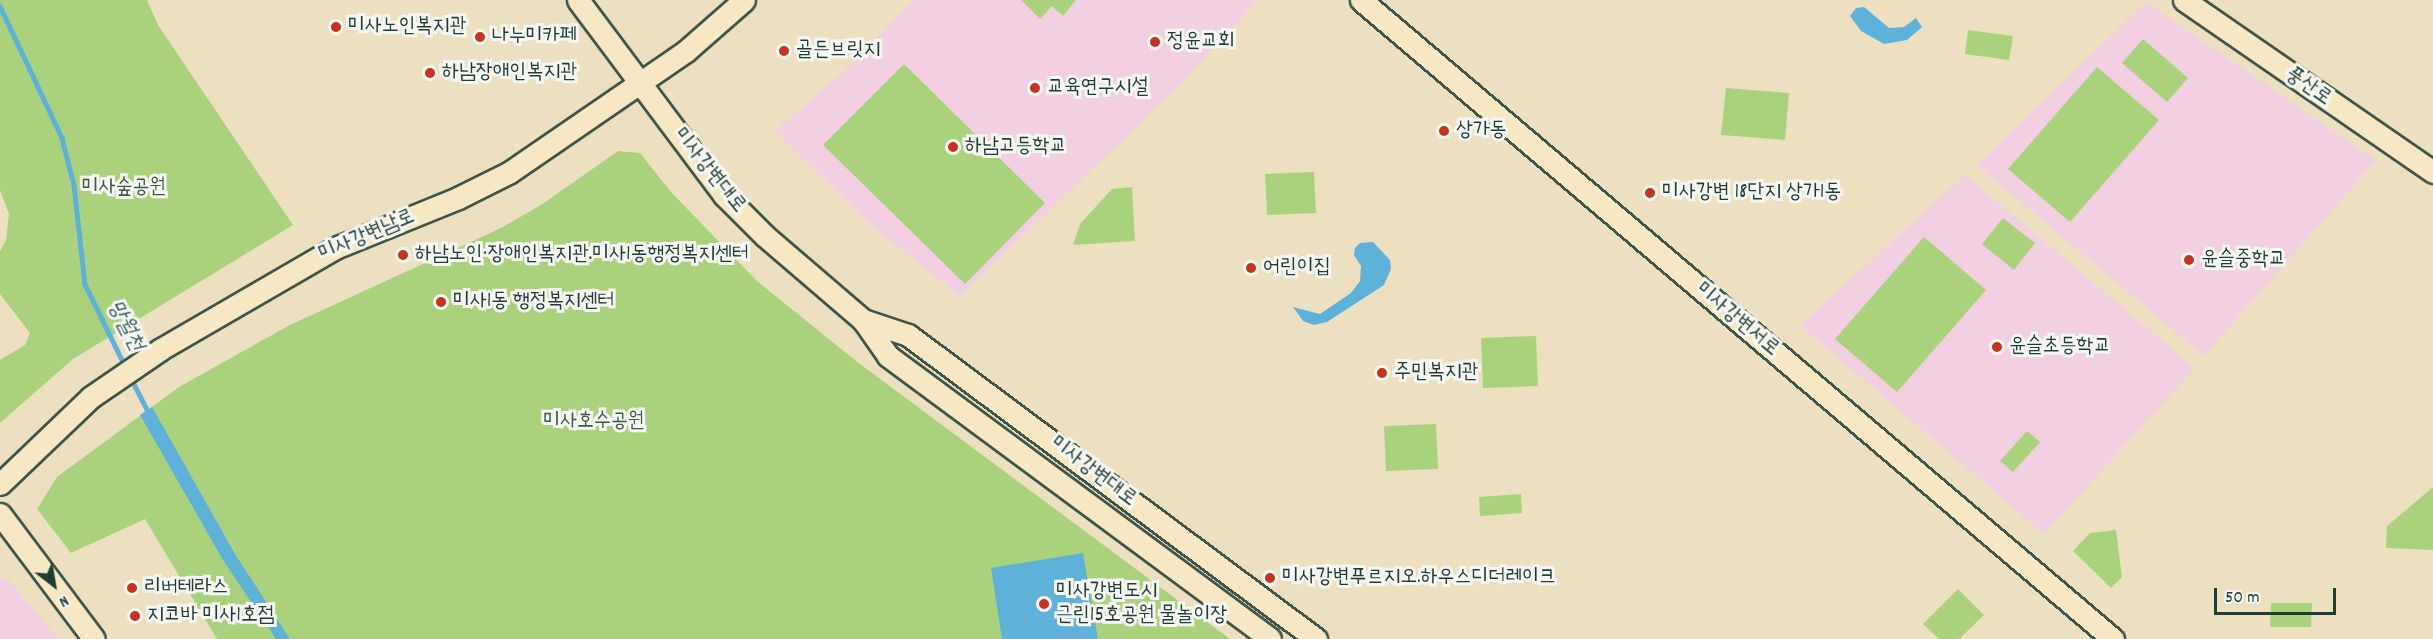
<!DOCTYPE html>
<meta charset="utf-8">
<style>
body{margin:0}
#map{position:relative;width:2433px;height:639px;overflow:hidden;background:#ece0c0;font-family:Dekko,"Poor Story",sans-serif}
div>[style]{position:absolute}
[style*='--x']{left:calc(var(--x)*1px);top:calc(var(--y)*1px);width:calc(var(--w)*1px);rotate:calc(var(--a)*1deg)}
.built>*{inset:0;background:#f2cfe1}
.green>*{inset:0;background:#aad27d}
.water>*{inset:0;background:#5eb2da}
.stream>*{height:4.5px;margin:-2.25px;padding:0 2.25px;transform-origin:2.25px;border-radius:2.25px;background:#5eb2da}
.roads{filter:drop-shadow(2px 0 #3e5549) drop-shadow(-2px 0 #3e5549) drop-shadow(0 2px #3e5549) drop-shadow(0 -2px #3e5549)}
.secondary>*{height:21px;margin:-10.5px;padding:0 10.5px;transform-origin:10.5px;border-radius:10.5px;background:#f7e8c3}
.dots>*{width:16px;height:16px;translate:-50% -50%;box-sizing:border-box;border:3px solid #f6f6f2;border-radius:50%}
span{translate:-50% -50%;white-space:nowrap;text-align:center;line-height:1.15;-webkit-text-stroke:6px #f6f6f2;paint-order:stroke}
.poi-label{font-size:21px;color:#1f3d34}
.left{translate:0 -50%;text-align:left}
.street-label{font-size:21px;color:#1f3d34}
.park-label{font-size:21px;color:#3b5b43}
.water-label{font-size:22px;color:#2f5a5e;font-style:italic}
.north{position:absolute;left:24px;top:555px;width:60px;height:60px;-webkit-text-stroke:4px #f6f6f2;paint-order:stroke;rotate:149deg;font-size:16px;font-weight:700;line-height:24px;text-align:center;color:#1f3d34}
.north::after{content:'';display:block;margin:auto;width:21px;height:27px;background:#1f3d34;clip-path:polygon(50% 0,100% 100%,50% 72%,0 100%)}
.scale{position:absolute;left:2214px;top:588px;width:122px;height:27px;box-sizing:border-box;border:3px solid #1f3d34;border-top:0;padding-left:8px;font-size:18px;line-height:21px;white-space:nowrap;color:#1f3d34;-webkit-text-stroke:4px #f6f6f2;paint-order:stroke}
</style>
<div id="map">
<div class="built">
<i style="clip-path:polygon(914px 0,1258px 0,1177px 88px,960px 296px,872px 226px,775px 131px,844px 71px)"></i>
<i style="clip-path:polygon(2146px 2px,2376px 160px,2204px 356px,1977px 165px)"></i>
<i style="clip-path:polygon(1965px 175px,2195px 368px,2044px 534px,1800px 325px)"></i>
<i style="clip-path:polygon(0 578px,8px 579px,58px 639px,0 639px)"></i>
</div>
<div class="green">
<i style="clip-path:polygon(0 0,147px 0,158px 25px,293px 225px,73px 359px,0 423px,0 360px,25px 345px,30px 333px,0 294px,0 251px,6px 240px,9px 214px,0 190px)"></i>
<i style="clip-path:polygon(1021px 0,1076px 0,1063px 16px,1052px 6px,1040px 19px)"></i>
<i style="clip-path:polygon(1968px 30px,2013px 36px,2009px 60px,1965px 54px)"></i>
<i style="clip-path:polygon(2143px 39px,2188px 78px,2167px 102px,2122px 63px)"></i>
<i style="clip-path:polygon(904px 64px,1045px 203px,965px 284px,823px 145px)"></i>
<i style="clip-path:polygon(2097px 67px,2159px 120px,2070px 222px,2008px 169px)"></i>
<i style="clip-path:polygon(1726px 88px,1789px 93px,1785px 140px,1721px 135px)"></i>
<i style="clip-path:polygon(618px 151px,640px 153px,671px 192px,757px 281px,856px 361px,1230px 639px,217px 639px,145px 519px,71px 553px,37px 509px,57px 477px,179px 387px,290px 325px,501px 228px,541px 205px)"></i>
<i style="clip-path:polygon(1314px 172px,1316px 213px,1267px 215px,1265px 174px)"></i>
<i style="clip-path:polygon(1132px 187px,1135px 241px,1073px 245px,1080px 224px,1112px 189px)"></i>
<i style="clip-path:polygon(2003px 218px,2035px 243px,2014px 270px,1982px 244px)"></i>
<i style="clip-path:polygon(1924px 237px,1986px 290px,1897px 392px,1835px 339px)"></i>
<i style="clip-path:polygon(1536px 336px,1538px 386px,1483px 388px,1481px 338px)"></i>
<i style="clip-path:polygon(1436px 424px,1438px 469px,1386px 471px,1384px 426px)"></i>
<i style="clip-path:polygon(2027px 431px,2040px 442px,2013px 472px,2000px 461px)"></i>
<i style="clip-path:polygon(2433px 487px,2433px 550px,2386px 548px,2387px 526px)"></i>
<i style="clip-path:polygon(1521px 494px,1522px 513px,1480px 516px,1479px 497px)"></i>
<i style="clip-path:polygon(2116px 530px,2122px 577px,2111px 588px,2073px 551px,2090px 533px)"></i>
<i style="clip-path:polygon(1958px 589px,1984px 615px,1959px 639px,1939px 639px,1923px 624px)"></i>
<i style="clip-path:polygon(2271px 603px,2312px 603px,2311px 627px,2270px 627px)"></i>
</div>
<div class="water">
<i style="clip-path:polygon(1864px 7px,1889px 28px,1904px 27px,1916px 18px,1922px 27px,1907px 40px,1884px 44px,1861px 31px,1850px 16px,1856px 8px)"></i>
<i style="clip-path:polygon(1373px 242px,1390px 260px,1391px 269px,1384px 285px,1327px 322px,1314px 325px,1303px 321px,1293px 307px,1320px 314px,1351px 293px,1360px 281px,1361px 266px,1354px 255px,1355px 248px,1360px 243px)"></i>
<i style="clip-path:polygon(152px 407px,235px 554px,290px 639px,276px 639px,223px 560px,140px 415px)"></i>
<i style="clip-path:polygon(1083px 553px,1098px 639px,1002px 639px,991px 568px)"></i>
</div>
<div class="stream">
<i style="--x:0;--y:6;--w:146;--a:64.8"></i>
<i style="--x:62;--y:138;--w:49;--a:75.7"></i>
<i style="--x:74;--y:185;--w:100;--a:83.7"></i>
<i style="--x:85;--y:284;--w:93;--a:64"></i>
<i style="--x:131;--y:378;--w:39;--a:63"></i>
</div>
<div class="roads">
<div class="secondary">
<i style="--x:578;--y:0;--w:244;--a:53.2"></i>
<i style="--x:724;--y:195;--w:58;--a:45"></i>
<i style="--x:765;--y:236;--w:129;--a:40.6"></i>
<i style="--x:863;--y:320;--w:44;--a:55.2"></i>
<i style="--x:888;--y:356;--w:475;--a:36.5"></i>
<i style="--x:1361;--y:0;--w:987;--a:40.36"></i>
<i style="--x:2184;--y:0;--w:303;--a:34.6"></i>
<i style="--x:863;--y:320;--w:47;--a:18.4"></i>
<i style="--x:908;--y:335;--w:509;--a:36.69"></i>
<i style="--x:0;--y:484;--w:126;--a:-43.7"></i>
<i style="--x:91;--y:397;--w:85;--a:-34.4"></i>
<i style="--x:161;--y:349;--w:201;--a:-30.1"></i>
<i style="--x:335;--y:248;--w:133;--a:-22.1"></i>
<i style="--x:458;--y:198;--w:58;--a:-26.6"></i>
<i style="--x:510;--y:172;--w:214;--a:-34.5"></i>
<i style="--x:686;--y:51;--w:77;--a:-41.3"></i>
<i style="--x:0;--y:514;--w:156;--a:53.1"></i>
</div>
</div>
<div class="dots">
<i style="left:336px;top:27px;background:#c8321e"></i>
<i style="left:480px;top:37px;background:#c8321e"></i>
<i style="left:1155px;top:42px;background:#c8321e"></i>
<i style="left:784px;top:51px;background:#c8321e"></i>
<i style="left:430px;top:73px;background:#c8321e"></i>
<i style="left:1035px;top:88px;background:#c8321e"></i>
<i style="left:1444px;top:131px;background:#c8321e"></i>
<i style="left:953px;top:147px;background:#c8321e"></i>
<i style="left:1650px;top:193px;background:#c8321e"></i>
<i style="left:403px;top:255px;background:#c8321e"></i>
<i style="left:2189px;top:260px;background:#c8321e"></i>
<i style="left:1251px;top:268px;background:#c8321e"></i>
<i style="left:441px;top:302px;background:#c8321e"></i>
<i style="left:1997px;top:347px;background:#c8321e"></i>
<i style="left:1382px;top:373px;background:#c8321e"></i>
<i style="left:1270px;top:578px;background:#c8321e"></i>
<i style="left:132px;top:588px;background:#c8321e"></i>
<i style="left:1044px;top:604px;background:#c8321e"></i>
<i style="left:135px;top:616px;background:#c8321e"></i>
</div>
<div class="poi-label">
<span class="left" style="left:348px;top:27px">미사노인복지관</span>
<span class="left" style="left:492px;top:37px">나누미카페</span>
<span class="left" style="left:1167px;top:42px">정윤교회</span>
<span class="left" style="left:796px;top:51px">골든브릿지</span>
<span class="left" style="left:442px;top:73px">하남장애인복지관</span>
<span class="left" style="left:1047px;top:88px">교육연구시설</span>
<span class="left" style="left:1456px;top:131px">상가동</span>
<span class="left" style="left:965px;top:147px">하남고등학교</span>
<span class="left" style="left:1662px;top:193px">미사강변 18단지 상가1동</span>
<span class="left" style="left:415px;top:255px">하남노인·장애인복지관.미사1동행정복지센터</span>
<span class="left" style="left:2201px;top:260px">윤슬중학교</span>
<span class="left" style="left:1263px;top:268px">어린이집</span>
<span class="left" style="left:453px;top:302px">미사1동 행정복지센터</span>
<span class="left" style="left:2009px;top:347px">윤슬초등학교</span>
<span class="left" style="left:1394px;top:373px">주민복지관</span>
<span class="left" style="left:1282px;top:578px">미사강변푸르지오.하우스디더레이크</span>
<span class="left" style="left:144px;top:588px">리버테라스</span>
<span class="left" style="left:1056px;top:604px">미사강변도시<br>근린15호공원 물놀이장</span>
<span class="left" style="left:147px;top:616px">지코바 미사1호점</span>
</div>
<div class="street-label">
<span style="left:2308px;top:87px;rotate:35deg">풍산로</span>
<span style="left:709px;top:171px;rotate:51deg">미사강변대로</span>
<span style="left:367px;top:236px;rotate:-23deg">미사강변남로</span>
<span style="left:1737px;top:320px;rotate:40deg">미사강변서로</span>
<span style="left:1093px;top:472px;rotate:37deg">미사강변대로</span>
</div>
<div class="park-label">
<span style="left:124px;top:188px">미사숲공원</span>
<span style="left:594px;top:422px">미사호수공원</span>
</div>
<div class="water-label">
<span style="left:125px;top:326px;rotate:63deg">망월천</span>
</div>
<div class="north">N</div>
<div class="scale">50 m</div>
</div>
